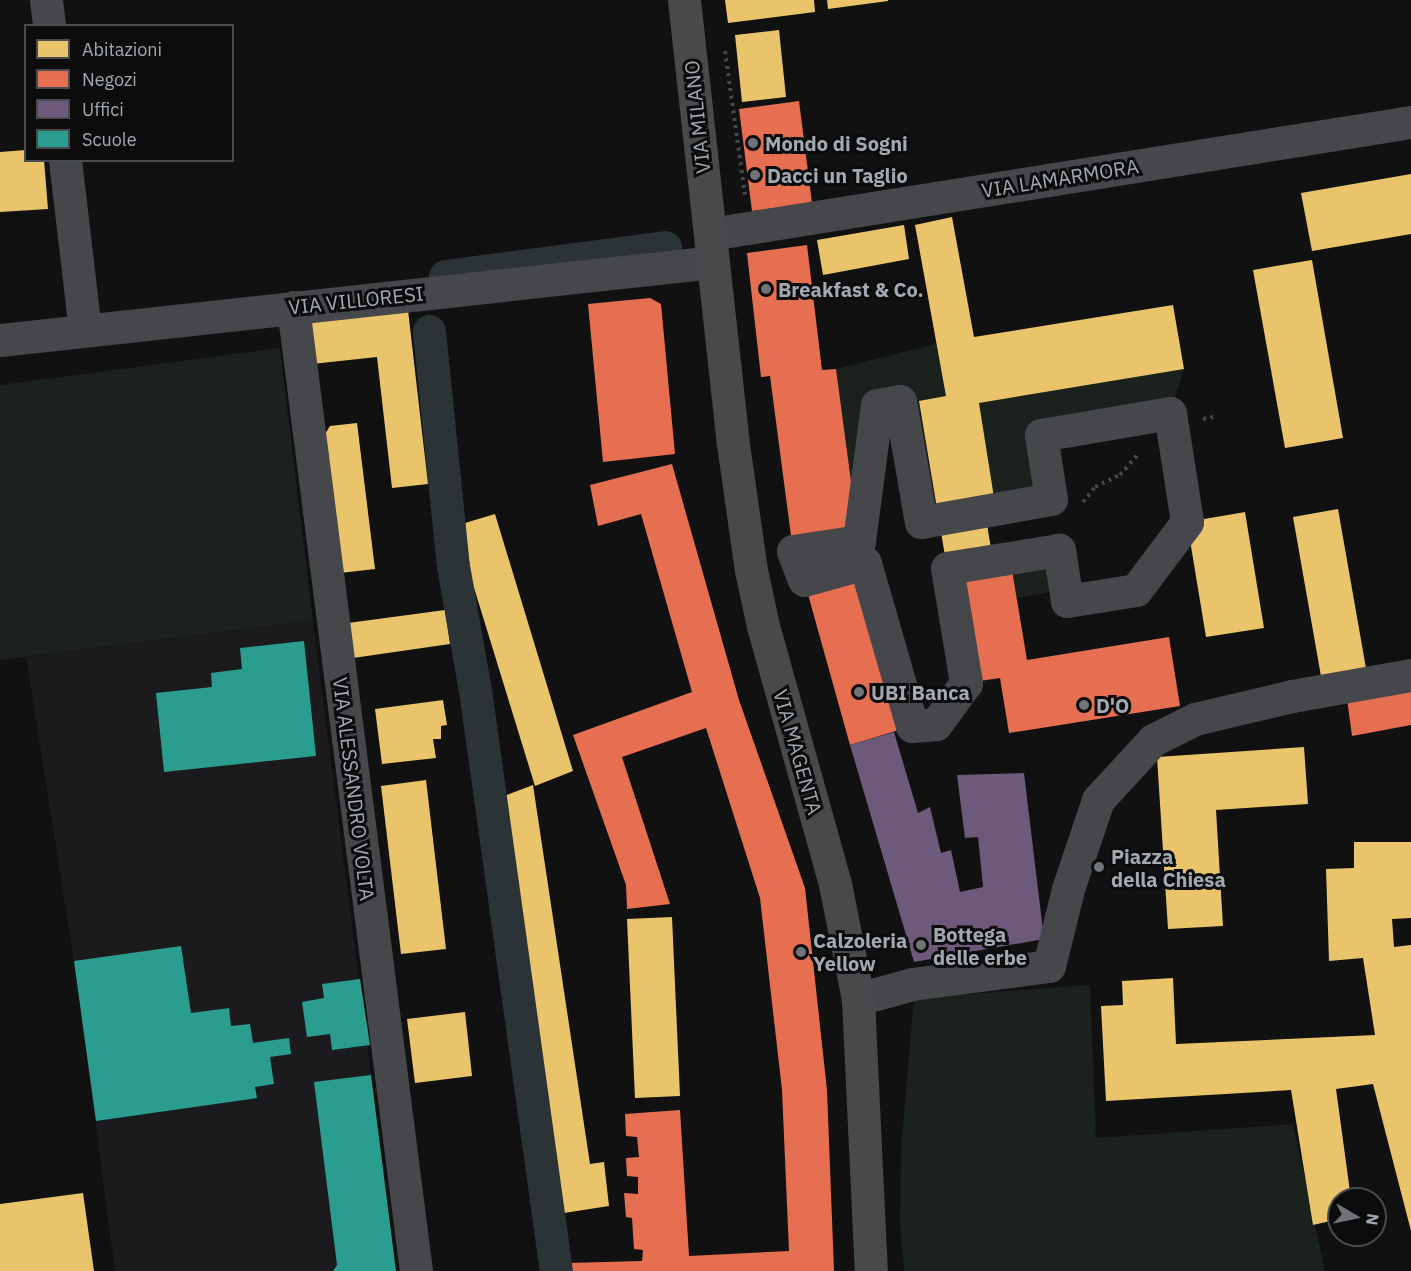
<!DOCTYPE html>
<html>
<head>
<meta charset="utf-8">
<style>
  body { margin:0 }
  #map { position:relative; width:1411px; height:1271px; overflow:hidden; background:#111; font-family:"IBM Plex Sans",sans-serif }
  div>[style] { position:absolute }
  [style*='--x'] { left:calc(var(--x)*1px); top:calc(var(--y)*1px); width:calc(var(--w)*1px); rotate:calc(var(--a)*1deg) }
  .built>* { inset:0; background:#1b1b1d }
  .green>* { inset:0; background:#1b211c }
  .homes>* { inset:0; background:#e9c46a }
  .shops>* { inset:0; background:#e76f51 }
  .offices>* { inset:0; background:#6d597a }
  .schools>* { inset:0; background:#2a9d8f }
  .canal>* { height:33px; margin:-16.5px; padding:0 16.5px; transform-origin:16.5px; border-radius:16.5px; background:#2b3337 }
  .path>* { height:4px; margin-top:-2px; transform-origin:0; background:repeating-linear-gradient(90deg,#47484b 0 3px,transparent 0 7.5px) }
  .minor>* { height:33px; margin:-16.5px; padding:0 16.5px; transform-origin:16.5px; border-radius:16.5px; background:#45474a }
  .major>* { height:33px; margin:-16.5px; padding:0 16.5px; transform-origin:16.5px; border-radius:16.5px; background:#48494b }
  .dots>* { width:16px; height:16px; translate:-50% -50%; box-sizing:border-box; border:3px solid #0c0c0d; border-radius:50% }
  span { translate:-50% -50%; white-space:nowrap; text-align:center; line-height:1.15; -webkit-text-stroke:6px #0c0c0d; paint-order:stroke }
  .street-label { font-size:20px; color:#a3a9b1 }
  .poi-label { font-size:20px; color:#a3a9b1; font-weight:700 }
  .left { translate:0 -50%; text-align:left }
  .legend { position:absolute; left:24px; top:24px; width:210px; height:138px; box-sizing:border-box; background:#0c0c0d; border:2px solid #484b4f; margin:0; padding:8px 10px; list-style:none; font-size:18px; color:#a3a9b1 }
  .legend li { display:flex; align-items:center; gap:12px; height:30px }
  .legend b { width:30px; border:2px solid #484b4f }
  .north { position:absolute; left:1327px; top:1187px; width:60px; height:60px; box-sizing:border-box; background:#0c0c0d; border:2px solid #484b4f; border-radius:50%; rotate:99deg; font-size:16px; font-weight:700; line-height:24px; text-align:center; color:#a3a9b1 }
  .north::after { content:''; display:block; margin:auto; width:21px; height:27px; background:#707479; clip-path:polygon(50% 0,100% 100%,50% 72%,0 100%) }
</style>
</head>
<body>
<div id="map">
  <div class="built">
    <i style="clip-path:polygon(313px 621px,396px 1271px,115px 1271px,74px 961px,26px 657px)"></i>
  </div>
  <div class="green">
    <i style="clip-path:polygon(936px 344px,946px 396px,919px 402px,939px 521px,900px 401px,859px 541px,836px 369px)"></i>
    <i style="clip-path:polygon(280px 348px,313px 621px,0 660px,0 385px)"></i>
    <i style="clip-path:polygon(1184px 369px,1170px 413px,1041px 435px,1051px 499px,996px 510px,979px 403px)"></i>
    <i style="clip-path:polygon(1059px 550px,1065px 589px,1017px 598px,1010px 558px)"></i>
    <i style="clip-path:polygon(1090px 985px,1096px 1138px,1293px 1124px,1325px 1271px,904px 1271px,900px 1225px,901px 1149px,914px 998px)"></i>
  </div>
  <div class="homes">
    <i style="clip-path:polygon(725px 0,814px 0,815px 12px,728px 23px)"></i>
    <i style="clip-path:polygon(827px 0,888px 0,888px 1px,828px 9px)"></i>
    <i style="clip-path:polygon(779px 30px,786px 97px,742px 102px,735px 35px)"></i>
    <i style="clip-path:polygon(26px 150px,26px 160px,44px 160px,48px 209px,0 212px,0 152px)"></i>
    <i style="clip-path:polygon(1411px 174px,1411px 234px,1312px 251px,1301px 193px)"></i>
    <i style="clip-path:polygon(952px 217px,974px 337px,1173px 305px,1184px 369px,979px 403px,996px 510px,985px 512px,993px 561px,947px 568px,919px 401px,946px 396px,915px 225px)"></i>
    <i style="clip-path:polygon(904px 225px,909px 259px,823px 275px,817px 240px)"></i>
    <i style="clip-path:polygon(1312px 260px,1343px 438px,1285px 448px,1253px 270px)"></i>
    <i style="clip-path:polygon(408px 310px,428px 484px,392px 488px,377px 357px,312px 364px,307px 321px)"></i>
    <i style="clip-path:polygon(357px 423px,375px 569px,340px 573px,322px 439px,330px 426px)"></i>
    <i style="clip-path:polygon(1338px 509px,1367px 674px,1322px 682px,1293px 517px)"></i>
    <i style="clip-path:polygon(1245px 512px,1264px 628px,1206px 637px,1187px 522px)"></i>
    <i style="clip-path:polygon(495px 514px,573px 771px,535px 786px,455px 526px)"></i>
    <i style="clip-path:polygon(445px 610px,450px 644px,353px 658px,348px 623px)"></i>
    <i style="clip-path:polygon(443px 700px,447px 725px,441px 726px,441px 739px,433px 739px,436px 758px,382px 764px,375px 709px)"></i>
    <i style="clip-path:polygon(1304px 747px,1308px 804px,1216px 810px,1223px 926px,1168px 929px,1157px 757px)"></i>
    <i style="clip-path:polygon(426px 780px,446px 949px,401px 954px,381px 786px)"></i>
    <i style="clip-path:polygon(533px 785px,590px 1164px,604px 1162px,609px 1206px,551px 1215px,494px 800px)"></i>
    <i style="clip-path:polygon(1354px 842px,1411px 842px,1411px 918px,1392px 919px,1394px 947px,1411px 945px,1411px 1231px,1373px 1084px,1336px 1089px,1351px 1199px,1339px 1199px,1339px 1219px,1313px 1225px,1291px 1090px,1106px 1101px,1101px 1006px,1123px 1005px,1122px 981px,1173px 978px,1176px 1044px,1375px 1035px,1363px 958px,1329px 961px,1326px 869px,1354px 868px)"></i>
    <i style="clip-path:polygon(672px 917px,680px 1096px,635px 1098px,627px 919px)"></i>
    <i style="clip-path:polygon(465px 1012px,472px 1076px,415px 1083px,407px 1019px)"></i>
    <i style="clip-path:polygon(83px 1193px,94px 1271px,0 1271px,0 1204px)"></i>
  </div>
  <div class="shops">
    <i style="clip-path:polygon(799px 101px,812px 203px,752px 211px,739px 109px)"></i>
    <i style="clip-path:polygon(807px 245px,822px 370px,836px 369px,859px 541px,793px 551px,770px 376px,761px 377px,747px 253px)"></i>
    <i style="clip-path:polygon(650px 298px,661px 304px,675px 454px,603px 462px,588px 304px)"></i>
    <i style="clip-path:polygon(672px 464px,739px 700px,805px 888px,827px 1090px,834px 1271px,568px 1271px,568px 1263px,642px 1261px,643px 1250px,634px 1249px,632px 1218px,626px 1217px,624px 1193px,638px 1194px,638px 1177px,627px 1176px,626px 1158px,639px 1157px,637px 1137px,626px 1136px,625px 1114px,680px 1110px,689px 1256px,789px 1251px,782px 1090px,760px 898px,706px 728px,622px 757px,670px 904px,627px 909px,626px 885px,573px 735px,692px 692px,641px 514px,598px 526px,590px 485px)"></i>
    <i style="clip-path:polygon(1010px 558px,1027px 660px,1169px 637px,1180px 706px,1009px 733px,1000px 678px,966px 683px,947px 568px)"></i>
    <i style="clip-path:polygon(865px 563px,912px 726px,850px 745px,804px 580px)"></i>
    <i style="clip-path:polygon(1411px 686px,1411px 725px,1352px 736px,1347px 699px)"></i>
  </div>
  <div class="offices">
    <i style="clip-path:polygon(894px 732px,918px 813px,930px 807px,941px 853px,951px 850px,960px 892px,983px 887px,978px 837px,965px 838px,957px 775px,1024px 773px,1044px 939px,914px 962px,850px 745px)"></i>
  </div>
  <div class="schools">
    <i style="clip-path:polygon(304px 641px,316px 756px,164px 772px,156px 693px,212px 687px,211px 673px,242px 669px,240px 648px)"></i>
    <i style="clip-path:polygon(181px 946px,191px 1013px,229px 1008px,231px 1026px,250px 1024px,253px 1043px,289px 1038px,291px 1054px,270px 1057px,274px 1084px,255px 1087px,257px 1098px,96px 1121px,74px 961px)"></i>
    <i style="clip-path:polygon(360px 979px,370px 1045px,332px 1050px,330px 1034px,307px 1037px,302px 1002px,324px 998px,322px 984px)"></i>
    <i style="clip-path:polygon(371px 1075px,396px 1271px,333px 1271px,337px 1265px,314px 1082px)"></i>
  </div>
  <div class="canal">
    <i style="--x:445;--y:276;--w:222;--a:-7.5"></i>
    <i style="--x:429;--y:331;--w:236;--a:84.2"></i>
    <i style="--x:453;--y:566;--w:133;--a:80"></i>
    <i style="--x:476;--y:697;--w:580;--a:82.07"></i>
  </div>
  <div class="path">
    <i style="--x:725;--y:51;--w:145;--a:82.1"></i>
    <i style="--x:1203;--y:419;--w:14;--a:-12"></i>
    <i style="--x:1083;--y:502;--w:19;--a:-51"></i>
    <i style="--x:1095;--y:487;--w:28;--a:-26"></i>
    <i style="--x:1120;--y:475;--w:29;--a:-49"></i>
  </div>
  <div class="minor">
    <i style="--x:46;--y:0;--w:26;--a:83"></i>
    <i style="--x:65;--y:160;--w:171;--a:83.3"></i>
    <i style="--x:710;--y:234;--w:710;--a:-9.08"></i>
    <i style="--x:293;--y:307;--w:972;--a:82.73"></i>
    <i style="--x:0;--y:340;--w:717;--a:-6.24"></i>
    <i style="--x:900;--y:401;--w:123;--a:80.2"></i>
    <i style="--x:921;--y:522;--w:132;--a:-10"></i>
    <i style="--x:1051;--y:499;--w:65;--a:-98.9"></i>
    <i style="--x:1041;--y:435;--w:131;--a:-9.7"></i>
    <i style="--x:1170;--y:413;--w:110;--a:81.1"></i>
    <i style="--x:1187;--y:522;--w:85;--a:126.9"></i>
    <i style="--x:1136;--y:590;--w:70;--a:170.9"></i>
    <i style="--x:1067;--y:601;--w:52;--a:-98.9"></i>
    <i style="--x:1059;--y:550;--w:113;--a:170.9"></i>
    <i style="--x:947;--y:568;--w:117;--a:80.6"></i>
    <i style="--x:966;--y:683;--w:51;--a:126.2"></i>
    <i style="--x:936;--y:724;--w:24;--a:175"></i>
    <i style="--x:912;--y:726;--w:170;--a:-106.1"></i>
    <i style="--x:865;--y:563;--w:63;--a:164.4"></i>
    <i style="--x:804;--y:580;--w:31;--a:-111"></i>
    <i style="--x:793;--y:551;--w:67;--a:-8.6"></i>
    <i style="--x:859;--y:541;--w:137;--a:-82.5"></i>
    <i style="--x:877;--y:405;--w:23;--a:-10"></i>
    <i style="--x:858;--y:999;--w:56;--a:-15.5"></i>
    <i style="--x:912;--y:984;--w:138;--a:-7.5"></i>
    <i style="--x:1049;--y:966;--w:79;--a:-76.1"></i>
    <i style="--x:1068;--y:889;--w:94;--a:-71.4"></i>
    <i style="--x:1098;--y:800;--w:81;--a:-47.5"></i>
    <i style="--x:1153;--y:740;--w:47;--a:-26.6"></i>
    <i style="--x:1195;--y:719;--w:100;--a:-13.3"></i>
    <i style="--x:1292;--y:696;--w:121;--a:-10"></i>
  </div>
  <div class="major">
    <i style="--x:684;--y:0;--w:440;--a:83.7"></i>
    <i style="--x:732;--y:437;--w:134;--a:81.9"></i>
    <i style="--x:751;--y:570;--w:57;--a:77.9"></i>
    <i style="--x:763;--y:626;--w:268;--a:74.4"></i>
    <i style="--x:835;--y:884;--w:117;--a:78.7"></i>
    <i style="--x:858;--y:999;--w:272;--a:87.3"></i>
  </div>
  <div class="dots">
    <i style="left:753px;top:143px;background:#707479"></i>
    <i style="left:755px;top:175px;background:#707479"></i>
    <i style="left:766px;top:289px;background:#707479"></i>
    <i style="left:859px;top:692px;background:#707479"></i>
    <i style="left:1084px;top:705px;background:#707479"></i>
    <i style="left:1099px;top:867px;background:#707479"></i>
    <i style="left:921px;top:945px;background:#707479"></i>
    <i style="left:801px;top:952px;background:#707479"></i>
  </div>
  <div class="street-label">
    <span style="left:697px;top:117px;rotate:-96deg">VIA MILANO</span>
    <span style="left:1060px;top:178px;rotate:-9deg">VIA LAMARMORA</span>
    <span style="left:356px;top:300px;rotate:-6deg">VIA VILLORESI</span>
    <span style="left:798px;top:752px;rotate:74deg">VIA MAGENTA</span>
    <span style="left:354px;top:789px;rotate:83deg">VIA ALESSANDRO VOLTA</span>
  </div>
  <div class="poi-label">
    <span class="left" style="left:765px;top:143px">Mondo di Sogni</span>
    <span class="left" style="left:767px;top:175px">Dacci un Taglio</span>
    <span class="left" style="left:778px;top:289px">Breakfast &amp; Co.</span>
    <span class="left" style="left:871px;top:692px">UBI Banca</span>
    <span class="left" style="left:1096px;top:705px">D'O</span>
    <span class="left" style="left:1111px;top:868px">Piazza<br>della Chiesa</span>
    <span class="left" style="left:933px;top:946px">Bottega<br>delle erbe</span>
    <span class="left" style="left:813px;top:952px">Calzoleria<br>Yellow</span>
  </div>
  <ul class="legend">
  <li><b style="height:16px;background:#e9c46a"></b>Abitazioni</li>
  <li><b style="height:16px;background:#e76f51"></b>Negozi</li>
  <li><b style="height:16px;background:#6d597a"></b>Uffici</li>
  <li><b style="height:16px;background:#2a9d8f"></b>Scuole</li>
  </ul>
  <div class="north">N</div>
</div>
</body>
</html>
